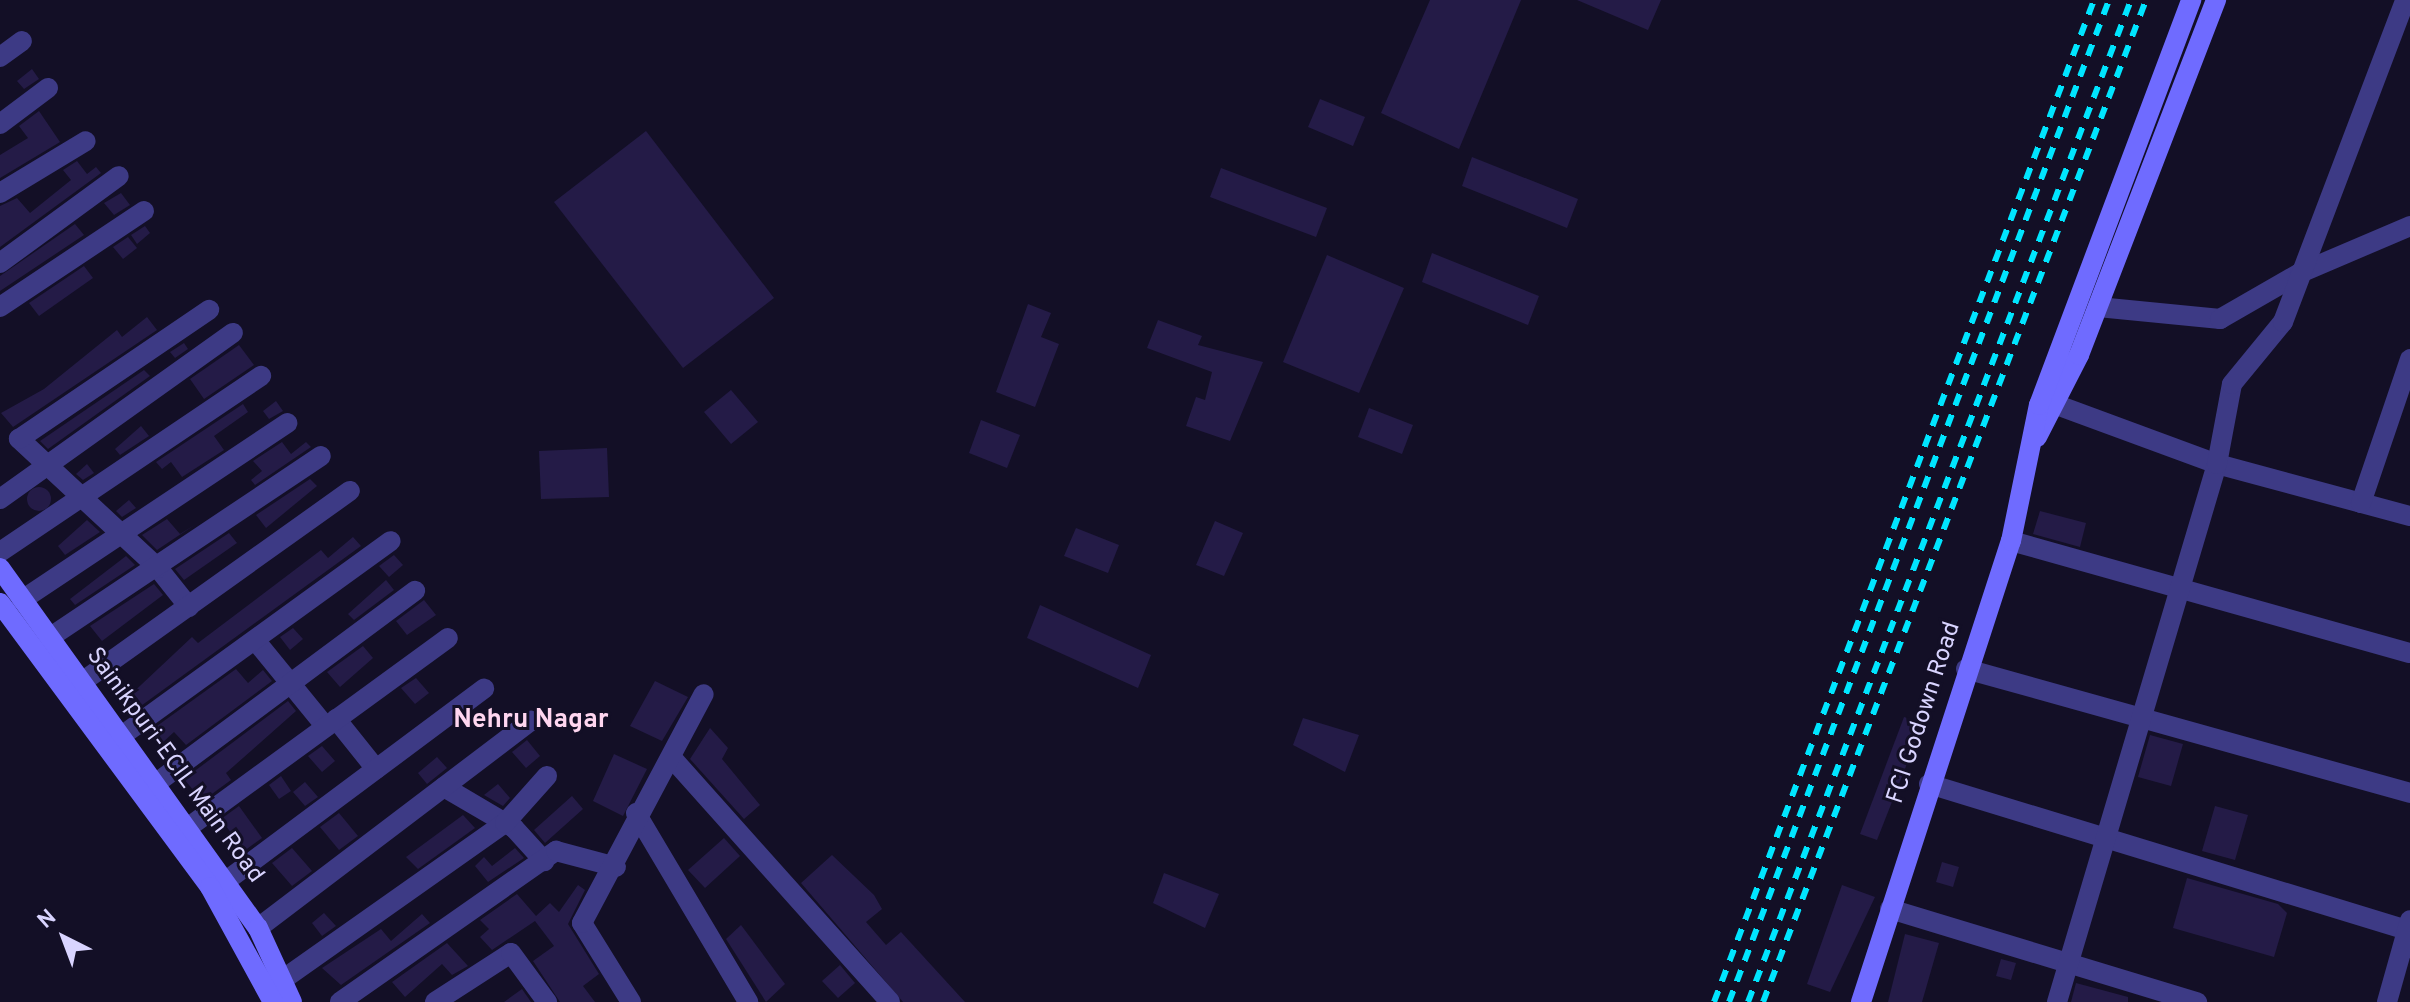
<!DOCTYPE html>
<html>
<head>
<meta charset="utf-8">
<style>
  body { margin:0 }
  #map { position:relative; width:2410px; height:1002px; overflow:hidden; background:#130f26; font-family:Overpass,sans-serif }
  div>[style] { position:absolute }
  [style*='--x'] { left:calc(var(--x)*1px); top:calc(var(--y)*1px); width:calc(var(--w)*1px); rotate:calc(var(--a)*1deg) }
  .building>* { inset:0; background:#241b47 }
  .round { border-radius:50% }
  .street>* { height:20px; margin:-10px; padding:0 10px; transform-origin:10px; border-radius:10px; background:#3d3a85 }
  .secondary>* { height:20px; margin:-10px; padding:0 10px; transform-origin:10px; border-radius:10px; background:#6f6bff }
  .rail>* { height:6px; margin-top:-3px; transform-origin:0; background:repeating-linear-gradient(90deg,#00e5ff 0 12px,transparent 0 22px) }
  span { translate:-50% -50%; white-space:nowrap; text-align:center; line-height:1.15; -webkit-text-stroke:6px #130f26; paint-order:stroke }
  .street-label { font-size:24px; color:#d9d4ff }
  .neighbourhood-label { font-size:26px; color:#ffd6f0; font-weight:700 }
  .north { position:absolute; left:24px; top:898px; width:80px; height:80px; -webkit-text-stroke:6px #130f26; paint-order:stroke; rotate:318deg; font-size:22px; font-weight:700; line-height:32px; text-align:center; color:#d9d4ff }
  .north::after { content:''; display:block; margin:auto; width:28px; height:36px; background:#d9d4ff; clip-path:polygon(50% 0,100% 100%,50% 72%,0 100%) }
</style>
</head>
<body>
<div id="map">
  <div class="building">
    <i style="clip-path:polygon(1430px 0,1521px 0,1459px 149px,1381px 113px)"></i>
    <i style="clip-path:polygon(1577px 0,1661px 0,1648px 30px)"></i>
    <i style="clip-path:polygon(32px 69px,39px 79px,24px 89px,17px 81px)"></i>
    <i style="clip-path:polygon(1320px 99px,1365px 117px,1353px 146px,1308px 127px)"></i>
    <i style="clip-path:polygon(39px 111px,60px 142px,0 178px,0 155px,28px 138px,19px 126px)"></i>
    <i style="clip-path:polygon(646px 131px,774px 298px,683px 368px,554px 202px)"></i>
    <i style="clip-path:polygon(1472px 157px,1578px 199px,1567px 228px,1462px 186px)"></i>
    <i style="clip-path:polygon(77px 161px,87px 174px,96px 167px,101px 173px,0 247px,0 206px,17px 198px,30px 213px,71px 180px,63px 170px)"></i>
    <i style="clip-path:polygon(1221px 168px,1327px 208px,1316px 237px,1210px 197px)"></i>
    <i style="clip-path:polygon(121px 193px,130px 205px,114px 215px,104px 203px)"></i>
    <i style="clip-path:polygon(75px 224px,84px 235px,0 291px,0 276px)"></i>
    <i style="clip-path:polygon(145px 226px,150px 233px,137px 244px,131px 235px)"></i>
    <i style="clip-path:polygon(128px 237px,137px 248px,123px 259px,113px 247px)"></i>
    <i style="clip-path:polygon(1432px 253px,1539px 296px,1528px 325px,1422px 282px)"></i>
    <i style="clip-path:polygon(1327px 255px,1404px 288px,1359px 393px,1283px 362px)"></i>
    <i style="clip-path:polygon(84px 266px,93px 278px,39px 316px,29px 303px)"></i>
    <i style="clip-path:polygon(1028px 304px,1051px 313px,1041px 337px,1059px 344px,1035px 407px,996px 392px)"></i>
    <i style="clip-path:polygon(147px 317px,157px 330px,13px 427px,1px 413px,44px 389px,117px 330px,122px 337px)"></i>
    <i style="clip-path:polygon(1158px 320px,1202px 336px,1198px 345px,1263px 362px,1230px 441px,1186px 426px,1196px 397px,1205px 400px,1212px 372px,1147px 348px)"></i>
    <i style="clip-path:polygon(184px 343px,188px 349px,175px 358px,170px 352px)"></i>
    <i style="clip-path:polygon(239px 345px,254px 365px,204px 399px,190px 379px)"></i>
    <i style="clip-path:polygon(144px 370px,150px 376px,48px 449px,40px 441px)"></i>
    <i style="clip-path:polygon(731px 390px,758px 422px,731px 444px,704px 412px)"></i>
    <i style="clip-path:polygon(276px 401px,283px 411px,269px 419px,263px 411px)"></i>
    <i style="clip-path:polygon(243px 404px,248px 412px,214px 436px,224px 450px,182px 477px,171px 462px,162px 469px,156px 462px)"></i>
    <i style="clip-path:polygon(1369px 408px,1413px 425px,1402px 454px,1358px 437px)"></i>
    <i style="clip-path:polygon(981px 420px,1020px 435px,1007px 468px,969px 453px)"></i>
    <i style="clip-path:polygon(141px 426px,149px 436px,120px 455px,115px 449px)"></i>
    <i style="clip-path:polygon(282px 442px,291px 454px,306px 442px,311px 447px,255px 485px,251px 480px,262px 471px,253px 461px)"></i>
    <i style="clip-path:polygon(607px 448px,609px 497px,541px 499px,539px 451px)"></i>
    <i style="clip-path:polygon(87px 464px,94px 473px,83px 480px,76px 474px)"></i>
    <i style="clip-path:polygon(310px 479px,317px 486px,266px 528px,256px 515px)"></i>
    <i class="round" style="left:27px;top:487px;width:24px;height:24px"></i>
    <i style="clip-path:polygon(129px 500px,136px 508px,122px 517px,116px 511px)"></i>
    <i style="clip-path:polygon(2040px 511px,2086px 523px,2080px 547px,2033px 534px)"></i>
    <i style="clip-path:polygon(167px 519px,180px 534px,196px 524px,157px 550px,142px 535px)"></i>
    <i style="clip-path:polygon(87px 520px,100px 532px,65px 555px,58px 546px)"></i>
    <i style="clip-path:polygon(1215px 521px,1243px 533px,1224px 576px,1196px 565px)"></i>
    <i style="clip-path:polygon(1076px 528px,1119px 545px,1108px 573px,1064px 556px)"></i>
    <i style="clip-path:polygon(229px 533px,237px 543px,184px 580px,175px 569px)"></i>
    <i style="clip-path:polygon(353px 537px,361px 546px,134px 711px,125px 700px,192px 637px,198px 643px,321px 550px,328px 558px)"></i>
    <i style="clip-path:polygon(394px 555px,403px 565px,389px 577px,379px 566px)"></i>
    <i style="clip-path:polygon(126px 556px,135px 565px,75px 605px,70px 599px)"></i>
    <i style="clip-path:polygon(386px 580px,394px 590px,354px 620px,348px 614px)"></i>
    <i style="clip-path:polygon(154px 584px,163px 595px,102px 641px,90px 626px)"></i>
    <i style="clip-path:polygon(424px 600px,436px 615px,407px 635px,396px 621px)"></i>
    <i style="clip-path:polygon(1040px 605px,1151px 655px,1138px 688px,1027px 638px)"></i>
    <i style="clip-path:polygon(293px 628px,303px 639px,290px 650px,280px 637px)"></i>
    <i style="clip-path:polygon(363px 646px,373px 658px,340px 687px,327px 672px)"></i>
    <i style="clip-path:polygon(236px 669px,248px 683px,263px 670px,272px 681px,186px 745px,174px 732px,161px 744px,150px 731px)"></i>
    <i style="clip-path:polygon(416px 678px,429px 693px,415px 704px,401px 688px)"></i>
    <i style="clip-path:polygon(655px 681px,688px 697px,662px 741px,630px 726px)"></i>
    <i style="clip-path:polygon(288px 701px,296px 711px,226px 773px,231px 780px,205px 799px,194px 791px,184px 779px)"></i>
    <i style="clip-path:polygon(1904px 717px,1923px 723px,1877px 840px,1860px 834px)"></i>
    <i style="clip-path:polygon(1303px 718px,1359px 735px,1345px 772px,1293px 745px)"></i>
    <i style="clip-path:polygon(710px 728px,728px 748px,722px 759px,760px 805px,744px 819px,690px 759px)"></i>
    <i style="clip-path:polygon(2150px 735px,2183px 744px,2171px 786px,2138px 777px)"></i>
    <i style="clip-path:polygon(527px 740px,540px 756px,526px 768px,512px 752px)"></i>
    <i style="clip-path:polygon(322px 746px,335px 761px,322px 772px,308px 756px)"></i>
    <i style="clip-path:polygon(614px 754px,647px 769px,623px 816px,593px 801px)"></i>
    <i style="clip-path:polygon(437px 757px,447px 768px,427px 784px,418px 773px)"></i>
    <i style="clip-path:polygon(281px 776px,291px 791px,279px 799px,269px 785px)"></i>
    <i style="clip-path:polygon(305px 782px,318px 797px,305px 806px,293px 792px)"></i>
    <i style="clip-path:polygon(498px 784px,510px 798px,503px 806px,484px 795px)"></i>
    <i style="clip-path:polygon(572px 796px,583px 809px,545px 843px,534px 830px)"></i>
    <i style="clip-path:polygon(239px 806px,262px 838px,244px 851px,221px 819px)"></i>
    <i style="clip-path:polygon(2215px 806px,2248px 815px,2235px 860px,2202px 851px)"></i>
    <i style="clip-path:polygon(339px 813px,358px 836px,339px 850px,320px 827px)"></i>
    <i style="clip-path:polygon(463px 815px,475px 828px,418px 869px,406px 857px)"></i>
    <i style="clip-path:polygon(724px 838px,740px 856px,705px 888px,688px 870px)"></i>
    <i style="clip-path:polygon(292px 848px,312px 871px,292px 886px,272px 863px)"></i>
    <i style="clip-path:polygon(515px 848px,524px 858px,488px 882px,475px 866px,484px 857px,492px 866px)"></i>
    <i style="clip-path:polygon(832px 855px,874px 895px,882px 909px,866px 922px,886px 945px,901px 932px,965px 1002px,903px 1002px,801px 883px)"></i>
    <i style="clip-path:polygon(1942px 862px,1959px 867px,1953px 887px,1936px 882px)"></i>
    <i style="clip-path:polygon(1164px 873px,1219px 894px,1205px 928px,1153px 903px)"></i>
    <i style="clip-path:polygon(2187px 878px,2278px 904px,2287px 913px,2274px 957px,2173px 928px)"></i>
    <i style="clip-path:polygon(578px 885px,585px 890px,568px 924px,599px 974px,583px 986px,595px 1002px,560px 1002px,533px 961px,554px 946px,535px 921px,492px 950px,480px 937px,489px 929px,480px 920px,517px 894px,536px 916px,550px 903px,559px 912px)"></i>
    <i style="clip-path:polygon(1842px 885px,1875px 897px,1830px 992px,1807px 984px)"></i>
    <i style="clip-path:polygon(324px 913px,336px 926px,322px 936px,312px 923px)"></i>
    <i style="clip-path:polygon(422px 914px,430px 923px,341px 985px,322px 968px,381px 929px,391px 941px)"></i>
    <i style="clip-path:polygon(741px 925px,785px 984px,766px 1002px,726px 939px)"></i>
    <i style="clip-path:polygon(1905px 934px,1939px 943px,1922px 1002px,1888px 1002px)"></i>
    <i style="clip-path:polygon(447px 943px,468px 966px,452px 975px,442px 964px,405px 997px,392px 982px)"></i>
    <i style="clip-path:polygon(2001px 959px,2016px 963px,2011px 980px,1996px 976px)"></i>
    <i style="clip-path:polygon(840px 965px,855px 983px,838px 998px,822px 981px)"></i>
    <i style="clip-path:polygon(2076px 983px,2128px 997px,2128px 1002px,2071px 1002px)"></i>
    <i style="clip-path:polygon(522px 989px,531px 1002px,504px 1002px)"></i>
  </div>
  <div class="street">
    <i style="--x:0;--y:57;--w:27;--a:-36"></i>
    <i style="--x:0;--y:124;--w:60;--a:-36.9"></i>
    <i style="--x:0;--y:193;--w:100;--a:-31.2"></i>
    <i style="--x:0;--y:263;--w:147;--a:-36.2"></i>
    <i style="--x:0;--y:307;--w:173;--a:-33.7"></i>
    <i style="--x:2098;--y:307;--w:123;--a:5.6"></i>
    <i style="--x:2220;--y:319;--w:92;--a:-29.9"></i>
    <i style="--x:2300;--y:273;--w:120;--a:-23.1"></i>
    <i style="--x:2057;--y:405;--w:171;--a:20.2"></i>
    <i style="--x:2217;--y:464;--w:200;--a:15.1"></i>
    <i style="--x:0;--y:499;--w:286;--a:-35.5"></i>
    <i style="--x:2361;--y:503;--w:152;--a:-71.2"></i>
    <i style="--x:2011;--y:541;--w:414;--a:15.7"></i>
    <i style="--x:0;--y:552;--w:315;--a:-34"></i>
    <i style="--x:22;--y:600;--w:319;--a:-33.7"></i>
    <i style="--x:189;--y:607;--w:50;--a:-128.5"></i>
    <i style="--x:158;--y:568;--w:190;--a:-137.1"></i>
    <i style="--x:19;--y:439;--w:230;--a:-34.2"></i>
    <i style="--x:49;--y:638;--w:327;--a:-33.8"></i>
    <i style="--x:255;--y:640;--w:112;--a:50.8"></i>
    <i style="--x:1966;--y:669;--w:461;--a:15.6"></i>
    <i style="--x:82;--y:682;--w:329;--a:-35.5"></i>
    <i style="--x:336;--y:719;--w:64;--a:51.3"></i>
    <i style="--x:120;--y:737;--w:334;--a:-35.9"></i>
    <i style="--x:672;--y:758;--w:327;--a:48.2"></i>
    <i style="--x:155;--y:784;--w:324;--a:-36.6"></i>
    <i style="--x:1929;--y:784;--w:503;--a:16.99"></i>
    <i style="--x:444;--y:787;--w:81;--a:30.4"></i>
    <i style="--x:514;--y:828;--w:45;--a:47.7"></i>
    <i style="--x:636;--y:813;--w:220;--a:59.3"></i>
    <i style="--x:186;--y:829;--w:324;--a:-36.1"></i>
    <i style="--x:226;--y:881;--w:322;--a:-36.7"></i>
    <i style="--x:1890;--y:909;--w:321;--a:16.9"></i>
    <i style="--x:258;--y:928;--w:343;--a:-37.2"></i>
    <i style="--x:285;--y:978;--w:269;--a:-35.2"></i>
    <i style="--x:505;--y:823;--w:63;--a:-48.2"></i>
    <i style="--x:340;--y:1002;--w:264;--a:-35"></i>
    <i style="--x:556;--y:851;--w:62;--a:14.9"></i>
    <i style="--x:435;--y:1002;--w:90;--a:-32.8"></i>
    <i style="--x:511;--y:953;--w:61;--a:53.7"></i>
    <i style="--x:631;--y:1002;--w:93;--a:-121.8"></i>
    <i style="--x:582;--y:923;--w:259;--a:-62"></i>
    <i style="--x:2057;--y:1002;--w:561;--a:-73.44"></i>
    <i style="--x:2217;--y:464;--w:81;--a:-79.4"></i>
    <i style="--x:2232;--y:384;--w:80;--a:-50.6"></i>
    <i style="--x:2283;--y:322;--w:344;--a:-69.2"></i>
    <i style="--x:2387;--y:1002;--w:85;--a:-74.3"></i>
  </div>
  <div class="secondary">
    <i style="--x:2037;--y:437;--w:92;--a:-62.9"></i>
    <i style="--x:2079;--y:355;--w:381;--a:-68.9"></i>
    <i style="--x:0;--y:568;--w:443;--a:54.4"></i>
    <i style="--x:258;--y:928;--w:81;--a:65.3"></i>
    <i style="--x:0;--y:603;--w:353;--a:53.5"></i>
    <i style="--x:210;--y:887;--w:131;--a:61.3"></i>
    <i style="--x:1861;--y:1002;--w:485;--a:-72"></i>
    <i style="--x:2011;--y:541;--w:139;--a:-78.4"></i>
    <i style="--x:2039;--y:405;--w:433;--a:-69.4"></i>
  </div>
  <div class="rail">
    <i style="--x:1714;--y:1002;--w:1072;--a:-69.23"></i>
    <i style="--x:1729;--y:1002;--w:1072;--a:-69.23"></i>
    <i style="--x:1748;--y:1002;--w:1073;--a:-69.08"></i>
    <i style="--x:1763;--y:1002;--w:1073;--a:-69.08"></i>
  </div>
  <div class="street-label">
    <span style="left:1925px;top:713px;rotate:-72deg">FCI Godown Road</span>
    <span style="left:174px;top:766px;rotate:54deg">Sainikpuri-ECIL Main Road</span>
  </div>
  <div class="neighbourhood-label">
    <span style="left:531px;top:721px">Nehru Nagar</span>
  </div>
  <div class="north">N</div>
</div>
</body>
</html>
